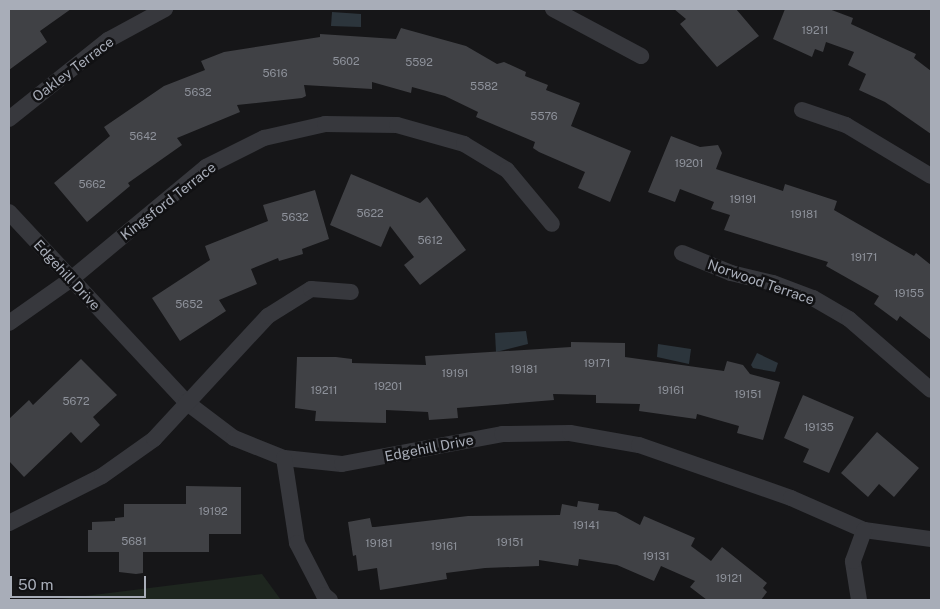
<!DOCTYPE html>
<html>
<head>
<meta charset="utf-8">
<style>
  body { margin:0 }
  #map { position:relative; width:940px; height:609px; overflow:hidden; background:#161618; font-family:"Public Sans",sans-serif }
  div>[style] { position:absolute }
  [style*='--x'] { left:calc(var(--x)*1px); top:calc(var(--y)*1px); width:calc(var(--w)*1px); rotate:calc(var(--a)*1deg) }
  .green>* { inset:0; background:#1e261f }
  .water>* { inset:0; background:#2c353c }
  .building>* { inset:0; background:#404145 }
  .minor>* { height:16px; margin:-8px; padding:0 8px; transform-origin:8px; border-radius:8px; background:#37383d }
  span { translate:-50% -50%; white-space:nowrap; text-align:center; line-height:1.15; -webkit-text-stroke:5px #111113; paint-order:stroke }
  .number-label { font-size:11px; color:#8e929b }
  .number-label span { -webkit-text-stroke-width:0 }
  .street-label { font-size:14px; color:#a8adb8 }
  .frame { position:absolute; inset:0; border:10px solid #a8adb8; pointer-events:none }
  .scale { position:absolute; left:10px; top:576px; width:136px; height:22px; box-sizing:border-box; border:2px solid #a8adb8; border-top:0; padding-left:6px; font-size:15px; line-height:18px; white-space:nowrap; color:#a8adb8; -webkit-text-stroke:4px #111113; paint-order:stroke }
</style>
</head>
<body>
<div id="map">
  <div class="green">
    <i style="clip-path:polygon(262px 574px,281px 600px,53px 600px)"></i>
  </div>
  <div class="water">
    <i style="clip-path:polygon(332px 12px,361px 14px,361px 27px,331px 26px)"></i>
    <i style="clip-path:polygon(526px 331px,528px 344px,496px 352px,495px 333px)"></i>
    <i style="clip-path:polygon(658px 344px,691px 349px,689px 364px,657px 357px)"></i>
    <i style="clip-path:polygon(757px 353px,778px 363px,775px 372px,753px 368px,751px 365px)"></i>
  </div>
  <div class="building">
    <i style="clip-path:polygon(9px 9px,71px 9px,40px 31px,47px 42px,9px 70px)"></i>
    <i style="clip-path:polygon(674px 9px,736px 9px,759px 36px,717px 67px,680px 24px,686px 19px)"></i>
    <i style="clip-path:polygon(785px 9px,829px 9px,853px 18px,851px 24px,916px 54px,914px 58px,931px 71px,931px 134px,885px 102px,859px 90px,866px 74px,848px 65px,854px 52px,826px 42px,823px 52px,815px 49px,812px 57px,773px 39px)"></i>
    <i style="clip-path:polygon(401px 28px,466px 46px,497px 64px,504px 62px,526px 72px,525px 76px,548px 85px,546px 90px,580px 103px,571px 126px,631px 151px,610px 202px,578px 188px,585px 172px,539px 152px,533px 148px,535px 142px,476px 117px,478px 112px,445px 96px,412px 87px,411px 93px,372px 82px,372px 89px,304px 85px,306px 96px,302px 98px,237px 105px,240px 112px,177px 138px,182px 145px,128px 183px,130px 186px,87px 222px,54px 183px,110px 136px,104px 127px,164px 86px,205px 70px,201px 61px,224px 52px,320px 37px,320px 34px,396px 39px)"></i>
    <i style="clip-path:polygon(671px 136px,700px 147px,718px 145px,722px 153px,716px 169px,783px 191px,785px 184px,837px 201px,834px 210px,914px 256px,916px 253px,931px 265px,931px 340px,900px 316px,897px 321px,874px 304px,879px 296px,826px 266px,828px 262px,724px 230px,730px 215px,711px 209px,714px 202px,680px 189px,675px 202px,648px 192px)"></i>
    <i style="clip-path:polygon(351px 174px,420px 203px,427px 197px,466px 250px,420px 285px,404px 265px,414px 257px,390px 226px,381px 247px,330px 225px)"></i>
    <i style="clip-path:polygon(315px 190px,329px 239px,302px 249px,303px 254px,279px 261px,278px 258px,251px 269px,257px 284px,219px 300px,226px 311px,180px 341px,152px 298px,210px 260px,205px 246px,268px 221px,263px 205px)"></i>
    <i style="clip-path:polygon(571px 342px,625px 343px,625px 357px,724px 371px,727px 361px,743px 365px,750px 374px,780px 382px,763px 440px,737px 433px,739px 426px,697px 414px,696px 419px,639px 411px,640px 404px,596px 403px,596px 395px,553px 394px,554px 400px,457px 408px,458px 418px,429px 420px,428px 412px,386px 410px,386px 423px,315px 421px,316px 411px,295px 408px,297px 357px,336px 357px,352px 359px,352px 363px,426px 365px,425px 356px,571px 347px)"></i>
    <i style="clip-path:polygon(81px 359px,117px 395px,93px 417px,100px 425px,81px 443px,71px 432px,24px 477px,9px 461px,9px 419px,29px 400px,33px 405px)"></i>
    <i style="clip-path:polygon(803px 395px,854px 417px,829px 473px,803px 462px,809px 449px,784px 438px)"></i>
    <i style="clip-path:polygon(877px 432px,919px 468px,894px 497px,879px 484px,868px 497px,841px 473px)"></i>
    <i style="clip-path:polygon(186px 486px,241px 487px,241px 534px,209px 534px,209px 552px,143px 552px,143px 573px,136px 574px,119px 572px,119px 552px,88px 552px,88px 530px,92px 530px,92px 522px,115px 521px,115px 518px,124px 517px,124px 504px,186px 504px)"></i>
    <i style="clip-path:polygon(578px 501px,599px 504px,598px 510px,616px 512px,640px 525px,644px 516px,695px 538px,691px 546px,711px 561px,722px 547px,767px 583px,763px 588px,767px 592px,761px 600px,707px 600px,690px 587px,695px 581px,661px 566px,654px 581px,617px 565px,579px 559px,578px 566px,539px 560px,539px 566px,485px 568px,446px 573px,447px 579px,380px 590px,377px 568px,358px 571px,356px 555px,353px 556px,348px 522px,370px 518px,372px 527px,375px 527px,468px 516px,560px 515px,562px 504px,577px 507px)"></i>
  </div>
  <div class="minor">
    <i style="--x:553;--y:9;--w:100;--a:28.1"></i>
    <i style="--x:802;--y:110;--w:46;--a:18.8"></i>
    <i style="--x:846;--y:125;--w:99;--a:31"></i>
    <i style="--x:9;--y:119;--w:127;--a:-38.6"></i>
    <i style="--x:108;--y:40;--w:65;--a:-28.5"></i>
    <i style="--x:9;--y:212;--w:260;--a:47"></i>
    <i style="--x:186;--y:402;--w:60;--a:36.9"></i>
    <i style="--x:234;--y:438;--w:54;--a:21.8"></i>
    <i style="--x:284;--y:458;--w:58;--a:5.9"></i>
    <i style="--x:342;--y:464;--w:163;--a:-10.6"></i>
    <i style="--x:502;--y:434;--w:68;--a:-0.8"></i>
    <i style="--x:570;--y:433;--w:70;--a:9.9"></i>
    <i style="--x:639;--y:445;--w:161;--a:19.2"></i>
    <i style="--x:791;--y:498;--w:80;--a:23.7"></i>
    <i style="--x:864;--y:530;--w:68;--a:7.7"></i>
    <i style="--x:682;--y:253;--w:53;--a:22.2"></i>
    <i style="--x:731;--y:273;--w:43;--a:13.4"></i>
    <i style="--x:773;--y:283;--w:43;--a:20.6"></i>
    <i style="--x:813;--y:298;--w:42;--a:30.3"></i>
    <i style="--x:849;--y:319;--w:108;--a:40.9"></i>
    <i style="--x:9;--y:323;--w:75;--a:-35.2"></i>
    <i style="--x:70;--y:280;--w:177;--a:-39.7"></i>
    <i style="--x:206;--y:167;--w:65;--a:-26.6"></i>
    <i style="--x:264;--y:138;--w:63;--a:-12.9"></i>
    <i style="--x:325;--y:124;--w:72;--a:0.8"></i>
    <i style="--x:397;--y:125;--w:70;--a:15.8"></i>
    <i style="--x:464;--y:144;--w:50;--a:31.2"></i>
    <i style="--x:507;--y:170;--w:70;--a:50.2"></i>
    <i style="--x:284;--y:458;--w:86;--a:81.3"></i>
    <i style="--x:297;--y:543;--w:59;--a:62.6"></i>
    <i style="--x:324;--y:595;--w:8;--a:40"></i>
    <i style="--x:9;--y:523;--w:104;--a:-26.8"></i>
    <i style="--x:102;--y:476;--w:64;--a:-35.4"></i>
    <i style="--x:154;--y:439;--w:168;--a:-47.2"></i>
    <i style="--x:268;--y:316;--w:51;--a:-32.1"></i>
    <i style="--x:311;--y:289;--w:40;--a:4.3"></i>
    <i style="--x:859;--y:600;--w:39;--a:-99"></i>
    <i style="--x:853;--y:561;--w:33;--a:-70"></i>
  </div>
  <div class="number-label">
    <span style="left:815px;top:30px">19211</span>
    <span style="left:346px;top:61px">5602</span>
    <span style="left:419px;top:62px">5592</span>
    <span style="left:275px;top:73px">5616</span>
    <span style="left:484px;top:86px">5582</span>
    <span style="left:198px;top:92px">5632</span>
    <span style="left:544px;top:116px">5576</span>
    <span style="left:143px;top:136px">5642</span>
    <span style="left:689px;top:163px">19201</span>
    <span style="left:92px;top:184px">5662</span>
    <span style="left:743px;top:199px">19191</span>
    <span style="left:370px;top:213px">5622</span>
    <span style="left:804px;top:214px">19181</span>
    <span style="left:295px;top:217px">5632</span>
    <span style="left:430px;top:240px">5612</span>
    <span style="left:864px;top:257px">19171</span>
    <span style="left:909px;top:293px">19155</span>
    <span style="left:189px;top:304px">5652</span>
    <span style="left:597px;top:363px">19171</span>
    <span style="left:524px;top:369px">19181</span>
    <span style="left:455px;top:373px">19191</span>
    <span style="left:388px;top:386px">19201</span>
    <span style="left:324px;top:390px">19211</span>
    <span style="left:671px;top:390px">19161</span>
    <span style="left:748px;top:394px">19151</span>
    <span style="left:76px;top:401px">5672</span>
    <span style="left:819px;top:427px">19135</span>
    <span style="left:213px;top:511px">19192</span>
    <span style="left:586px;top:525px">19141</span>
    <span style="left:134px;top:541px">5681</span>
    <span style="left:510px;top:542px">19151</span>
    <span style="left:379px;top:543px">19181</span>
    <span style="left:444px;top:546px">19161</span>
    <span style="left:656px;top:556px">19131</span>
    <span style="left:729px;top:578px">19121</span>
  </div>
  <div class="street-label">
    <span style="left:73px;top:69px;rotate:-37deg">Oakley Terrace</span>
    <span style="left:168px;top:201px;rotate:-38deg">Kingsford Terrace</span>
    <span style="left:67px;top:275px;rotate:47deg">Edgehill Drive</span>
    <span style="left:761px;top:282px;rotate:19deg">Norwood Terrace</span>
    <span style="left:429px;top:448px;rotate:-11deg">Edgehill Drive</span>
  </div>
  <div class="frame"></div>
  <div class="scale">50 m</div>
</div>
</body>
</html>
